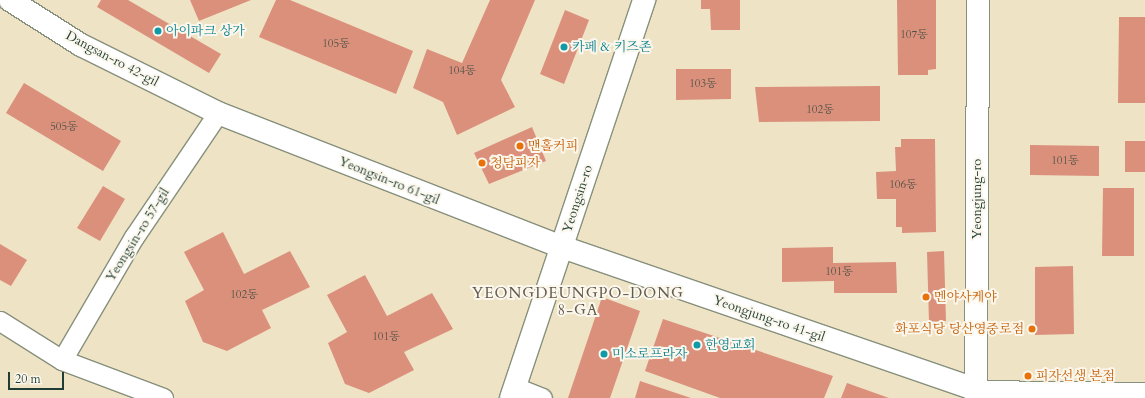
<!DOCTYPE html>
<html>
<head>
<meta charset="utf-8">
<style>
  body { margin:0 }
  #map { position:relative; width:1145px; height:398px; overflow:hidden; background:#efe3c5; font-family:Cardo,"Noto Serif KR",serif }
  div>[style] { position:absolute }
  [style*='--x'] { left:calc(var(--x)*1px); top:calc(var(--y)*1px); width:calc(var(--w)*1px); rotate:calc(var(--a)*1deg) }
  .building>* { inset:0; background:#db907c }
  .roads { filter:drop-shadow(1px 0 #87907c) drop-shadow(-1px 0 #87907c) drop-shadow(0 1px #87907c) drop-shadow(0 -1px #87907c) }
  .minor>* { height:19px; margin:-9.5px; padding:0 9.5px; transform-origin:9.5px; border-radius:9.5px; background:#fff }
  .tertiary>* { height:22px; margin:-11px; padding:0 11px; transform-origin:11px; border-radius:11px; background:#fff }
  .secondary>* { height:22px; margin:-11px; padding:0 11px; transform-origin:11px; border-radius:11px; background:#fff }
  .dots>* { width:11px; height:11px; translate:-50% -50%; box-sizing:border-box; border:2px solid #fbf7ec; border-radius:50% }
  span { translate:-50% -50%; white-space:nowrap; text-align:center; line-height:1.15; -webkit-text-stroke:4px #fbf7ec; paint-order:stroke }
  .number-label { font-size:11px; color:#4e5246 }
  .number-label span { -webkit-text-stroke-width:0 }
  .culture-label { font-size:13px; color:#0d838f }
  .left { translate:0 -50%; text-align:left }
  .street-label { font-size:13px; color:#1f3d34 }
  .food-label { font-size:13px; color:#c56008 }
  .right { translate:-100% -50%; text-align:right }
  .quarter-label { font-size:15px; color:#615a4d; letter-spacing:1px }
  .scale { position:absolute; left:8px; top:372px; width:56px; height:18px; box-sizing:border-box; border:2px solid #1f3d34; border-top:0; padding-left:5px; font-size:12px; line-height:14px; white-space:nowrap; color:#1f3d34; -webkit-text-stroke:3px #fbf7ec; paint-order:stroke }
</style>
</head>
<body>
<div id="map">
  <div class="building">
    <i style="clip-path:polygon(101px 0,128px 0,221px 54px,209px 73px,97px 7px)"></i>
    <i style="clip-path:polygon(190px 0,251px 0,199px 21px)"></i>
    <i style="clip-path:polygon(276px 0,290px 0,413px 51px,396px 94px,259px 37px)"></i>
    <i style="clip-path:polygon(490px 0,535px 0,501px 80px,515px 107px,457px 135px,443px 102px,413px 88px,427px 49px,462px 63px)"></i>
    <i style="clip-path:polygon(701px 0,740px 0,740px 30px,711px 30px,710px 9px,701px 9px)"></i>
    <i style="clip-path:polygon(897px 0,936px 0,936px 69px,928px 70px,928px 75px,898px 75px)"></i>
    <i style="clip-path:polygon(565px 10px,589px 20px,564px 84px,540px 74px)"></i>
    <i style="clip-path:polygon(1119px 17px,1145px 17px,1145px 103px,1118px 103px)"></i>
    <i style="clip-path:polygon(676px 69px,731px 69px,731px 99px,676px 100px)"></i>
    <i style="clip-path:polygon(24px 83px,121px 141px,103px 171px,6px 113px)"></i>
    <i style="clip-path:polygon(880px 86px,880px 121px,759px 122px,755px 87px)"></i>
    <i style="clip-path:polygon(532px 127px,546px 161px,489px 184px,474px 153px)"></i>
    <i style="clip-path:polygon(901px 139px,935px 139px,936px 232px,902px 233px,902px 227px,896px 227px,896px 199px,877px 199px,876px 172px,896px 171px,895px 147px,901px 147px)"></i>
    <i style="clip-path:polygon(1125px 141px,1145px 141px,1145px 172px,1125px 172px)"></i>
    <i style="clip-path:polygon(1030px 145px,1099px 146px,1099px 176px,1030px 175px)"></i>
    <i style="clip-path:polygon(103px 186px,125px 199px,100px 241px,77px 228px)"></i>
    <i style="clip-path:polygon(1103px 188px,1134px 188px,1134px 256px,1102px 256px)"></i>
    <i style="clip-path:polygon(223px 232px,244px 274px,290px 251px,310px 287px,262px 310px,271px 328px,227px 351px,203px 342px,185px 301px,204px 290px,184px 252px)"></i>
    <i style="clip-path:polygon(0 244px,27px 260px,11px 286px,0 280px)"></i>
    <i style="clip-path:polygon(833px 247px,833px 263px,896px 262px,897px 293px,834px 293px,834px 281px,782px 282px,782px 248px)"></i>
    <i style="clip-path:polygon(944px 251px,946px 321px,929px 322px,927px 252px)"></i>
    <i style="clip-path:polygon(1073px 266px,1074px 334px,1035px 335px,1035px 267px)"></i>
    <i style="clip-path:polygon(365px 275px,387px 316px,432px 293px,453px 329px,404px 352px,414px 370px,369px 393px,345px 384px,328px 343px,347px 332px,327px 295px)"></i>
    <i style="clip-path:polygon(602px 297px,640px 311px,610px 398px,568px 398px)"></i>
    <i style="clip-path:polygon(663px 319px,833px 376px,824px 398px,720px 398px,645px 371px)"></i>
    <i style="clip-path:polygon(640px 381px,691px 398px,635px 398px)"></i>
    <i style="clip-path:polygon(847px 383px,889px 398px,841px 398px)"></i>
  </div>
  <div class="roads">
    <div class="minor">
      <i style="--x:0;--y:321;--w:73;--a:32.2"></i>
      <i style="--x:62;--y:360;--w:108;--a:20.6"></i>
      <i style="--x:62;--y:360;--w:143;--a:-59.7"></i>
      <i style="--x:134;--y:237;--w:150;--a:-55.9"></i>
      <i style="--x:515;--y:387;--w:29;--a:22"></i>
      <i style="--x:977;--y:390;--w:168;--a:0.7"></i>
    </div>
    <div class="tertiary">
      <i style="--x:10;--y:0;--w:84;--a:32.4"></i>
      <i style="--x:81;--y:45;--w:153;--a:26.4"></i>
      <i style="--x:218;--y:113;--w:369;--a:21.3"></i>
      <i style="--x:562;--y:247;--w:439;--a:19"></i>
    </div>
    <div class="secondary">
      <i style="--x:511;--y:398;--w:420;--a:-71.5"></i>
      <i style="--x:976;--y:398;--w:398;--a:-89.7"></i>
    </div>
  </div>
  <div class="dots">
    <i style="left:158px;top:31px;background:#0f9aa8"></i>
    <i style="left:564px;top:47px;background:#0f9aa8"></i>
    <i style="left:520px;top:146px;background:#e8710a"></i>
    <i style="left:482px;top:163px;background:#e8710a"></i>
    <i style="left:926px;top:297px;background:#e8710a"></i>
    <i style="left:1032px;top:329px;background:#e8710a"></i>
    <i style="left:697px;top:345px;background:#0f9aa8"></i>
    <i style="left:604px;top:354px;background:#0f9aa8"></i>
    <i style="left:1028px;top:376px;background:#e8710a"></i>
  </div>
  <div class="number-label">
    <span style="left:914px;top:35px">107동</span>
    <span style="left:336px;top:44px">105동</span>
    <span style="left:462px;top:71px">104동</span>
    <span style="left:703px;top:84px">103동</span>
    <span style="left:820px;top:110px">102동</span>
    <span style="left:64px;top:127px">505동</span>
    <span style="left:1065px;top:161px">101동</span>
    <span style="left:903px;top:185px">106동</span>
    <span style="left:839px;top:272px">101동</span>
    <span style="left:244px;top:295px">102동</span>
    <span style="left:386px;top:337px">101동</span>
  </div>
  <div class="culture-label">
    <span class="left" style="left:166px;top:31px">아이파크 상가</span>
    <span class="left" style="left:572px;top:47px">카페 &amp; 키즈존</span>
    <span class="left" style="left:705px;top:345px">한영교회</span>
    <span class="left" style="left:612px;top:354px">미소로프라자</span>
  </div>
  <div class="street-label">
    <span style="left:112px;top:59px;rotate:28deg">Dangsan-ro 42-gil</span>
    <span style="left:389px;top:181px;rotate:22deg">Yeongsin-ro 61-gil</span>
    <span style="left:578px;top:199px;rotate:-72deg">Yeongsin-ro</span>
    <span style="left:977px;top:199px;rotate:-90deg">Yeongjung-ro</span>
    <span style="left:138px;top:235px;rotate:-58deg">Yeongsin-ro 57-gil</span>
    <span style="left:769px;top:319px;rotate:19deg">Yeongjung-ro 41-gil</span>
  </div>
  <div class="food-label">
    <span class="left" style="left:528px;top:146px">맨홀커피</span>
    <span class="left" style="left:490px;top:163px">청담피자</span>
    <span class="left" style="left:934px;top:297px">멘야사케야</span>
    <span class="right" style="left:1024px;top:329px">화포식당 당산영중로점</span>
    <span class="left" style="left:1036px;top:376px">피자선생 본점</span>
  </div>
  <div class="quarter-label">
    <span style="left:578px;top:302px">YEONGDEUNGPO-DONG<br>8-GA</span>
  </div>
  <div class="scale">20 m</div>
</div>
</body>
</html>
